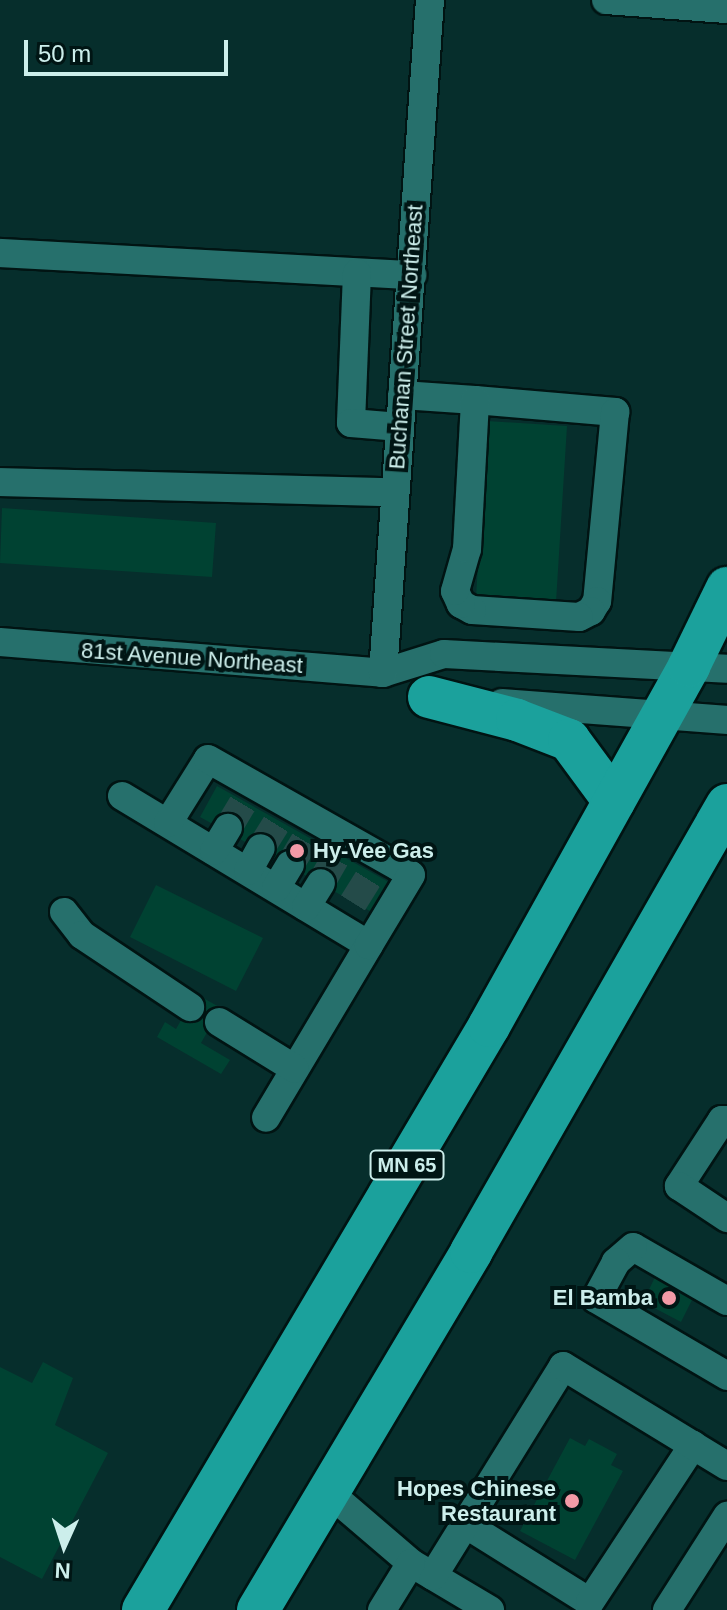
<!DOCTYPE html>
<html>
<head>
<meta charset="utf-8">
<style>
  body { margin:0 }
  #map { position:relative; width:727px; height:1610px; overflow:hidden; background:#062e2c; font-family:Helvetica,sans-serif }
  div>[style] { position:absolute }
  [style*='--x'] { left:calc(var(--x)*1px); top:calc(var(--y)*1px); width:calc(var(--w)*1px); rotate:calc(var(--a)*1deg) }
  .building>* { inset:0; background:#004232 }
  .minor-tunnel>* { height:28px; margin-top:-14px; transform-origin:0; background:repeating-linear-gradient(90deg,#244b49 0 28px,transparent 0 42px) }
  .roads { filter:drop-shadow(2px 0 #011413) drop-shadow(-2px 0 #011413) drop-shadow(0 2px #011413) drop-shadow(0 -2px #011413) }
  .minor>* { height:28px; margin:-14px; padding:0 14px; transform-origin:14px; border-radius:14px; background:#26706c }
  .highway>* { height:42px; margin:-21px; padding:0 21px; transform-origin:21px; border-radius:21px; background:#1ba19c }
  .dots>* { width:22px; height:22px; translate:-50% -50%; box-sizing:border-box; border:4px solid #001514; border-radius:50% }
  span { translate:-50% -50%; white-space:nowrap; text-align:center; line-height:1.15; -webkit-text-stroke:8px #001514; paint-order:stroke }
  .shield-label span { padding:2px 6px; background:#001514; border:2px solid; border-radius:6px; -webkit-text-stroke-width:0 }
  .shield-label { font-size:20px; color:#cceeeb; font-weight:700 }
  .street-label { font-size:22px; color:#cceeeb }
  .poi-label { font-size:22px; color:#cceeeb; font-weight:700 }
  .left { translate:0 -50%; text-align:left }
  .right { translate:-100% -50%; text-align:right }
  .north { position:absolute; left:24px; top:1506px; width:80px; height:80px; -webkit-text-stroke:6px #001514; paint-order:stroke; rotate:183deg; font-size:22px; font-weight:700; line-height:32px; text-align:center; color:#cceeeb }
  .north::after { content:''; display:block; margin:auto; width:28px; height:36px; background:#cceeeb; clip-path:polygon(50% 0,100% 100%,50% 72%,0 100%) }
  .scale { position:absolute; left:24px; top:40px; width:204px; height:36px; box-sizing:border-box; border:4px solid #cceeeb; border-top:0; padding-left:10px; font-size:24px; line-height:28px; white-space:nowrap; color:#cceeeb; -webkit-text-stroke:6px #001514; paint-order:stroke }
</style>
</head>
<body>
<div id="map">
  <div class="building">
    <i style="clip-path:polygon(487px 421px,567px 426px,556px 602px,476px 597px)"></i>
    <i style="clip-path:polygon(2px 508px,216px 523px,212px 577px,0 563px)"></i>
    <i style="clip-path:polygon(217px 786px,394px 885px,377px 915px,200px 817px)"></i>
    <i style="clip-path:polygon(156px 885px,263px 938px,236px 991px,130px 937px)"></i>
    <i style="clip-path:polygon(196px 994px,221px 1008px,201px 1043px,230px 1060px,221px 1074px,157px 1037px,165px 1022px,176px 1029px)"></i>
    <i style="clip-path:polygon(656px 1275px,695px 1294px,681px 1322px,643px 1302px)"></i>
    <i style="clip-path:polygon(43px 1362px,73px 1378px,55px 1425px,108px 1453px,42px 1579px,0 1557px,0 1367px,32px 1383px)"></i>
    <i style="clip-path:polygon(570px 1438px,585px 1446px,589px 1439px,617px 1454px,611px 1465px,623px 1471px,575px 1560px,520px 1531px)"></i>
  </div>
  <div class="minor-tunnel">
    <i style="--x:228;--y:828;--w:35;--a:-59"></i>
    <i style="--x:261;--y:848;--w:36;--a:-58"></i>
    <i style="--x:290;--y:865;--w:35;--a:-59"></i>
    <i style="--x:321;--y:883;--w:34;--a:-60"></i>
    <i style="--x:353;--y:903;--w:36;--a:-58"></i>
  </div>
  <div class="roads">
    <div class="minor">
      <i style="--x:606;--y:0;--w:121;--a:4.3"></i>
      <i style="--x:0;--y:253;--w:413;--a:3.1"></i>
      <i style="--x:357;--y:273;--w:150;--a:92.3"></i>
      <i style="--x:351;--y:423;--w:49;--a:4.7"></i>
      <i style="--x:402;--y:395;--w:73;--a:3.9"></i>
      <i style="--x:475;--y:400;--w:141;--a:4.9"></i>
      <i style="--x:615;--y:412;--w:190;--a:95.4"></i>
      <i style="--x:597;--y:601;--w:12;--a:121"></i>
      <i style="--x:591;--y:611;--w:13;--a:153"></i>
      <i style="--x:579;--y:617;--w:107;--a:-176.3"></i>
      <i style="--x:472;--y:610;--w:13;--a:-151"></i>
      <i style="--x:461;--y:604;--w:14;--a:-115"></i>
      <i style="--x:455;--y:591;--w:44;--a:-74.1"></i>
      <i style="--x:467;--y:549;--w:149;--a:-86.9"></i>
      <i style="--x:0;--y:482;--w:395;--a:1.5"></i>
      <i style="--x:0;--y:642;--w:384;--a:4.6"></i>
      <i style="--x:383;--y:673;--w:64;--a:-17.3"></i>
      <i style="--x:444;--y:654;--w:283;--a:3"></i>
      <i style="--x:383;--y:673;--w:675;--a:-86.01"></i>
      <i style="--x:502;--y:703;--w:226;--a:4.3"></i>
      <i style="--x:122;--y:796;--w:288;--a:31.1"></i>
      <i style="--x:369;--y:945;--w:201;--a:120.8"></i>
      <i style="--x:168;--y:823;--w:75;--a:-58"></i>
      <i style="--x:208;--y:759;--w:219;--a:29.5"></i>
      <i style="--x:399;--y:867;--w:14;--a:34"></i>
      <i style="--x:411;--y:875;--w:82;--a:121"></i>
      <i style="--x:214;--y:851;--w:27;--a:-59"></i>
      <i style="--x:248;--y:871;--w:26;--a:-61"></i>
      <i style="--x:276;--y:888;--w:27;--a:-59"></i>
      <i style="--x:306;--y:907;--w:28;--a:-58"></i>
      <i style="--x:64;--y:912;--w:29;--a:52"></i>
      <i style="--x:82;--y:935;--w:130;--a:33.7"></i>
      <i style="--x:219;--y:1022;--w:89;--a:31.7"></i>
      <i style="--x:727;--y:1120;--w:5;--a:180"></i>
      <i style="--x:722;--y:1120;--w:79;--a:123.1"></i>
      <i style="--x:679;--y:1186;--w:58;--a:33.7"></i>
      <i style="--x:727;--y:1301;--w:108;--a:-150.1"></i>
      <i style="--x:633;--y:1247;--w:23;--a:139"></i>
      <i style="--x:616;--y:1262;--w:42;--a:118.4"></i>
      <i style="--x:596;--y:1299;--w:152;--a:30.4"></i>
      <i style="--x:327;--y:1491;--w:111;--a:40.6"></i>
      <i style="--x:411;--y:1563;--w:92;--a:30.7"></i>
      <i style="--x:465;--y:1524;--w:147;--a:32"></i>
      <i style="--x:590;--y:1602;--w:188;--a:-56.7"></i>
      <i style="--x:433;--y:1576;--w:247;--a:-58.2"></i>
      <i style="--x:563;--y:1366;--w:192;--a:31.4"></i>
      <i style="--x:382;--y:1610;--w:55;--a:-58.3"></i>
      <i style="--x:667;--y:1610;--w:112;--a:-57.4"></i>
    </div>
    <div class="highway">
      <i style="--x:429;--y:697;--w:91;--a:14.6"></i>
      <i style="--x:517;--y:720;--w:56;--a:21"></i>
      <i style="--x:569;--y:740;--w:76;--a:53.6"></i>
      <i style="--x:143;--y:1610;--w:679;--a:-59.35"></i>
      <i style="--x:489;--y:1026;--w:412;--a:-60.9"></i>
      <i style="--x:689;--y:666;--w:87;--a:-64"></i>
      <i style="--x:258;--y:1610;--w:417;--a:-59.2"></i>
      <i style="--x:471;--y:1252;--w:515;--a:-60.2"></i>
    </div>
  </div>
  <div class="dots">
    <i style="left:297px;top:851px;background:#f39aa7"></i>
    <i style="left:669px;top:1298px;background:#f39aa7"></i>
    <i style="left:572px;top:1501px;background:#f39aa7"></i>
  </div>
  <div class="shield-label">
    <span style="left:407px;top:1165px">MN 65</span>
  </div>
  <div class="street-label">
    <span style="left:406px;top:337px;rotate:-86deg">Buchanan Street Northeast</span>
    <span style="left:192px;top:658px;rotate:4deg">81st Avenue Northeast</span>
  </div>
  <div class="poi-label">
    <span class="left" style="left:313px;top:851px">Hy-Vee Gas</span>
    <span class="right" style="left:653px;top:1298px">El Bamba</span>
    <span class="right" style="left:556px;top:1501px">Hopes Chinese<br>Restaurant</span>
  </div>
  <div class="north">N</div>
  <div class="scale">50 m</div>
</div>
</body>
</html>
